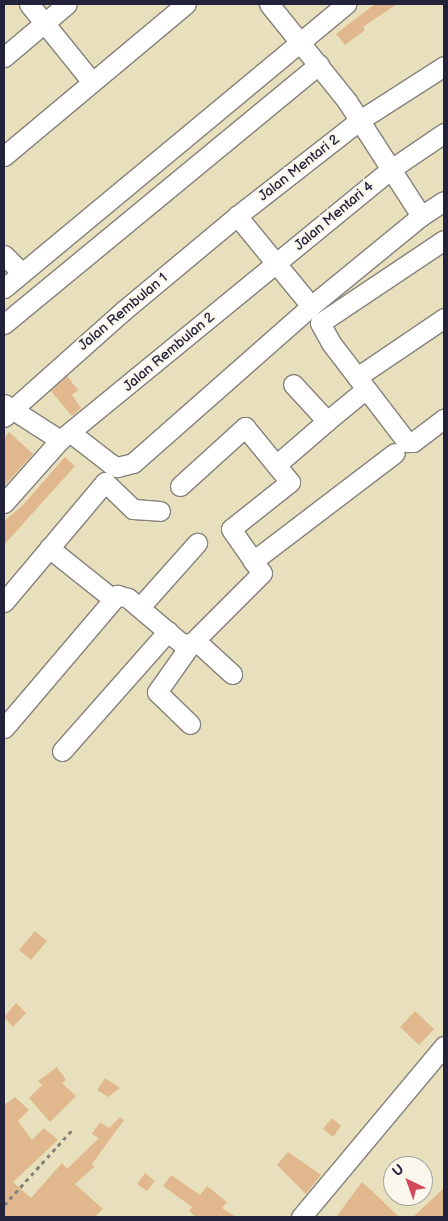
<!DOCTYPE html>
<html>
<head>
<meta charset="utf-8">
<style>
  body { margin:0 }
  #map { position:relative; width:448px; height:1221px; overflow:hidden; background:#e8e0bc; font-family:"Balsamiq Sans",sans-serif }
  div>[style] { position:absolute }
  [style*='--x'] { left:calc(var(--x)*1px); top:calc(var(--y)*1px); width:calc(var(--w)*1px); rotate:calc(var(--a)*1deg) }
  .building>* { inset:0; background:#e1b88e }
  .path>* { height:2.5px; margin-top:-1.25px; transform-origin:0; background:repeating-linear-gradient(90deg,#85817c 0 4px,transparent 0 8px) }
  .roads { filter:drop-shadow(1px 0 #85817c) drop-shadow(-1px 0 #85817c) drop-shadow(0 1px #85817c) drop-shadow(0 -1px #85817c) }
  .street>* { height:19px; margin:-9.5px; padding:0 9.5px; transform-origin:9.5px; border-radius:9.5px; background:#fff }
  span { translate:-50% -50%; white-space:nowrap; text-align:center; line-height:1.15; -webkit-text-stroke:5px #fbf7ec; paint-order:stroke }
  .street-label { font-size:14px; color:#22223b }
  .frame { position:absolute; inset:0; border:5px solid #22223b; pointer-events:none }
  .north { position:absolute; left:383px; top:1156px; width:50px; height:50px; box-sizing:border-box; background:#fbf7ec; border:1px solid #a4a2a5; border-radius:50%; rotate:318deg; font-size:14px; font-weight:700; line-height:20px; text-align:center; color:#22223b }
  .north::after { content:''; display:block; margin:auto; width:18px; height:22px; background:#d1495b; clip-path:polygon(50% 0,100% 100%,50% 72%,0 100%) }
</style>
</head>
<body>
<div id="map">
  <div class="building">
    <i style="clip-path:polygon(375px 4px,397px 4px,363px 27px,365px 30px,345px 45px,336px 34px)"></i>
    <i style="clip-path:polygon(67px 376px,78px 390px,72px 395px,81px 408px,72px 416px,51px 391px)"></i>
    <i style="clip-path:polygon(9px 432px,33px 454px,4px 486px,4px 439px)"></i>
    <i style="clip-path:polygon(65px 457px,75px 466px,4px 545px,4px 521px,22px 506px)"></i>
    <i style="clip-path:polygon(35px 931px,47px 941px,31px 960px,19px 950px)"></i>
    <i style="clip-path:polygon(16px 1003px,26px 1013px,13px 1027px,4px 1017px)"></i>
    <i style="clip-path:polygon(415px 1011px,434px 1029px,419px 1045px,400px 1027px)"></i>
    <i style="clip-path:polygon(57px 1067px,66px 1080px,62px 1083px,76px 1096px,50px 1122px,29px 1098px,42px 1085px,38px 1081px)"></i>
    <i style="clip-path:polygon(105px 1078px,120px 1088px,108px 1097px,97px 1090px)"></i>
    <i style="clip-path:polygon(15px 1097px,29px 1110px,18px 1121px,32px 1140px,44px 1128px,58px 1140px,13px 1182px,31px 1198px,62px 1163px,67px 1169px,99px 1138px,92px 1134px,100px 1122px,109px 1128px,120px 1117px,124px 1120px,92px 1164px,94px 1167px,75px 1184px,103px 1209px,95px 1217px,4px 1217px,4px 1105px)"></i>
    <i style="clip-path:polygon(332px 1118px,341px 1126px,333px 1137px,323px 1129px)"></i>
    <i style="clip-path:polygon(288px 1152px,321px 1175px,306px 1194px,277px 1165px)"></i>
    <i style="clip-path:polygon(145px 1173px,155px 1181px,147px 1191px,137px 1184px)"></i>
    <i style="clip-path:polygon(171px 1175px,200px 1195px,207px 1186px,227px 1202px,222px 1208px,236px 1217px,196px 1217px,189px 1211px,192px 1207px,163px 1186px)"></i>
    <i style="clip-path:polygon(362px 1182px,372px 1191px,399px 1217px,336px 1217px)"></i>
    <i style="clip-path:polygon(444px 1188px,444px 1217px,413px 1217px)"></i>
  </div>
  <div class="path">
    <i style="--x:4;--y:1205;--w:101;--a:-47.8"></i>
  </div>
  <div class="roads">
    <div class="street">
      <i style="--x:29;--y:4;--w:100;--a:51.1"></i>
      <i style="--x:269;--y:4;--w:124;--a:51.2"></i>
      <i style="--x:347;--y:101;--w:137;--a:57.2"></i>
      <i style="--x:4;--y:57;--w:82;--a:-40.1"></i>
      <i style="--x:4;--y:156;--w:237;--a:-39.9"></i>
      <i style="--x:444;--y:240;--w:149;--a:146.2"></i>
      <i style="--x:320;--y:323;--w:23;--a:61"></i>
      <i style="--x:331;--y:343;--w:125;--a:52.5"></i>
      <i style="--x:407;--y:442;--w:6;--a:0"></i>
      <i style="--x:413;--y:442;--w:39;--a:-37"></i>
      <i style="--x:4;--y:255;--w:24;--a:45"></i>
      <i style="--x:4;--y:288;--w:445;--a:-39.7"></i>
      <i style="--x:311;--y:306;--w:142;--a:-39.3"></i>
      <i style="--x:421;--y:216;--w:27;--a:-33"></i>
      <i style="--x:4;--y:324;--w:408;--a:-39.5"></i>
      <i style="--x:357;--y:377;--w:105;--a:-34.1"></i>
      <i style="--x:4;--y:404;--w:67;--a:32.7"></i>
      <i style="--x:4;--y:417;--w:159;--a:-41.7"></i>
      <i style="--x:123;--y:311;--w:148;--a:-39.8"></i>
      <i style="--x:237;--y:216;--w:156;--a:-38"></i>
      <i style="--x:360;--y:120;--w:100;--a:-32.7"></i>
      <i style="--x:327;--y:421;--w:50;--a:-39.4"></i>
      <i style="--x:71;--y:433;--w:51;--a:37.8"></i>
      <i style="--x:111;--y:464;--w:7;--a:27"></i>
      <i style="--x:117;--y:467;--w:16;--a:-14"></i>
      <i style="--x:133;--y:463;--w:237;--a:-41.4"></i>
      <i style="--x:311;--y:306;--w:117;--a:-129.4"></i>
      <i style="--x:276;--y:465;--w:67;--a:-40.8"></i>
      <i style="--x:327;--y:421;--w:50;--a:-132.6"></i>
      <i style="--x:180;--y:486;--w:88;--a:-42.2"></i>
      <i style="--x:245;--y:427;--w:71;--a:50.7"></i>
      <i style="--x:290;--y:482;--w:75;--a:141.5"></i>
      <i style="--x:231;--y:529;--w:39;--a:55"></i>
      <i style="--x:4;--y:503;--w:84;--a:-48.4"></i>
      <i style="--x:60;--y:440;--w:428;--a:-39.3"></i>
      <i style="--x:391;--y:169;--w:64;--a:-34.2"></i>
      <i style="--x:49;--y:548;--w:82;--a:38.6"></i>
      <i style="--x:4;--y:602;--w:157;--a:-49.9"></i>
      <i style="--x:105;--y:482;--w:39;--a:44"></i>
      <i style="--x:133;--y:509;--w:27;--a:4"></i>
      <i style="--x:140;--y:607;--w:86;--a:-48.3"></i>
      <i style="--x:196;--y:641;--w:49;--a:42.5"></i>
      <i style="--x:190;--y:724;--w:46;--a:-135.9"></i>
      <i style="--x:157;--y:692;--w:59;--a:-54.7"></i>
      <i style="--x:4;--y:728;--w:175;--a:-49.6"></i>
      <i style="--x:117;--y:595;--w:11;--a:15"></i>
      <i style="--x:128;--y:598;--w:70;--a:40.3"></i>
      <i style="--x:181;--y:643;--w:10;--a:6"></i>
      <i style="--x:191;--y:644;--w:100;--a:-45"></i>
      <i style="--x:262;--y:573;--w:15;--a:-127"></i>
      <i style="--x:253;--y:561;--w:178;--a:-37.3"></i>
      <i style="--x:62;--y:751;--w:160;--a:-48.5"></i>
      <i style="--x:301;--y:1217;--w:223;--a:-50.1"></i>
    </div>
  </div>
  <div class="street-label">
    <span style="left:299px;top:168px;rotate:-38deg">Jalan Mentari 2</span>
    <span style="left:334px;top:216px;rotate:-40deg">Jalan Mentari 4</span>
    <span style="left:123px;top:312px;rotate:-40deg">Jalan Rembulan 1</span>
    <span style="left:169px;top:352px;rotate:-40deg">Jalan Rembulan 2</span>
  </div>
  <div class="frame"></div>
  <div class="north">U</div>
</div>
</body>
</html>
